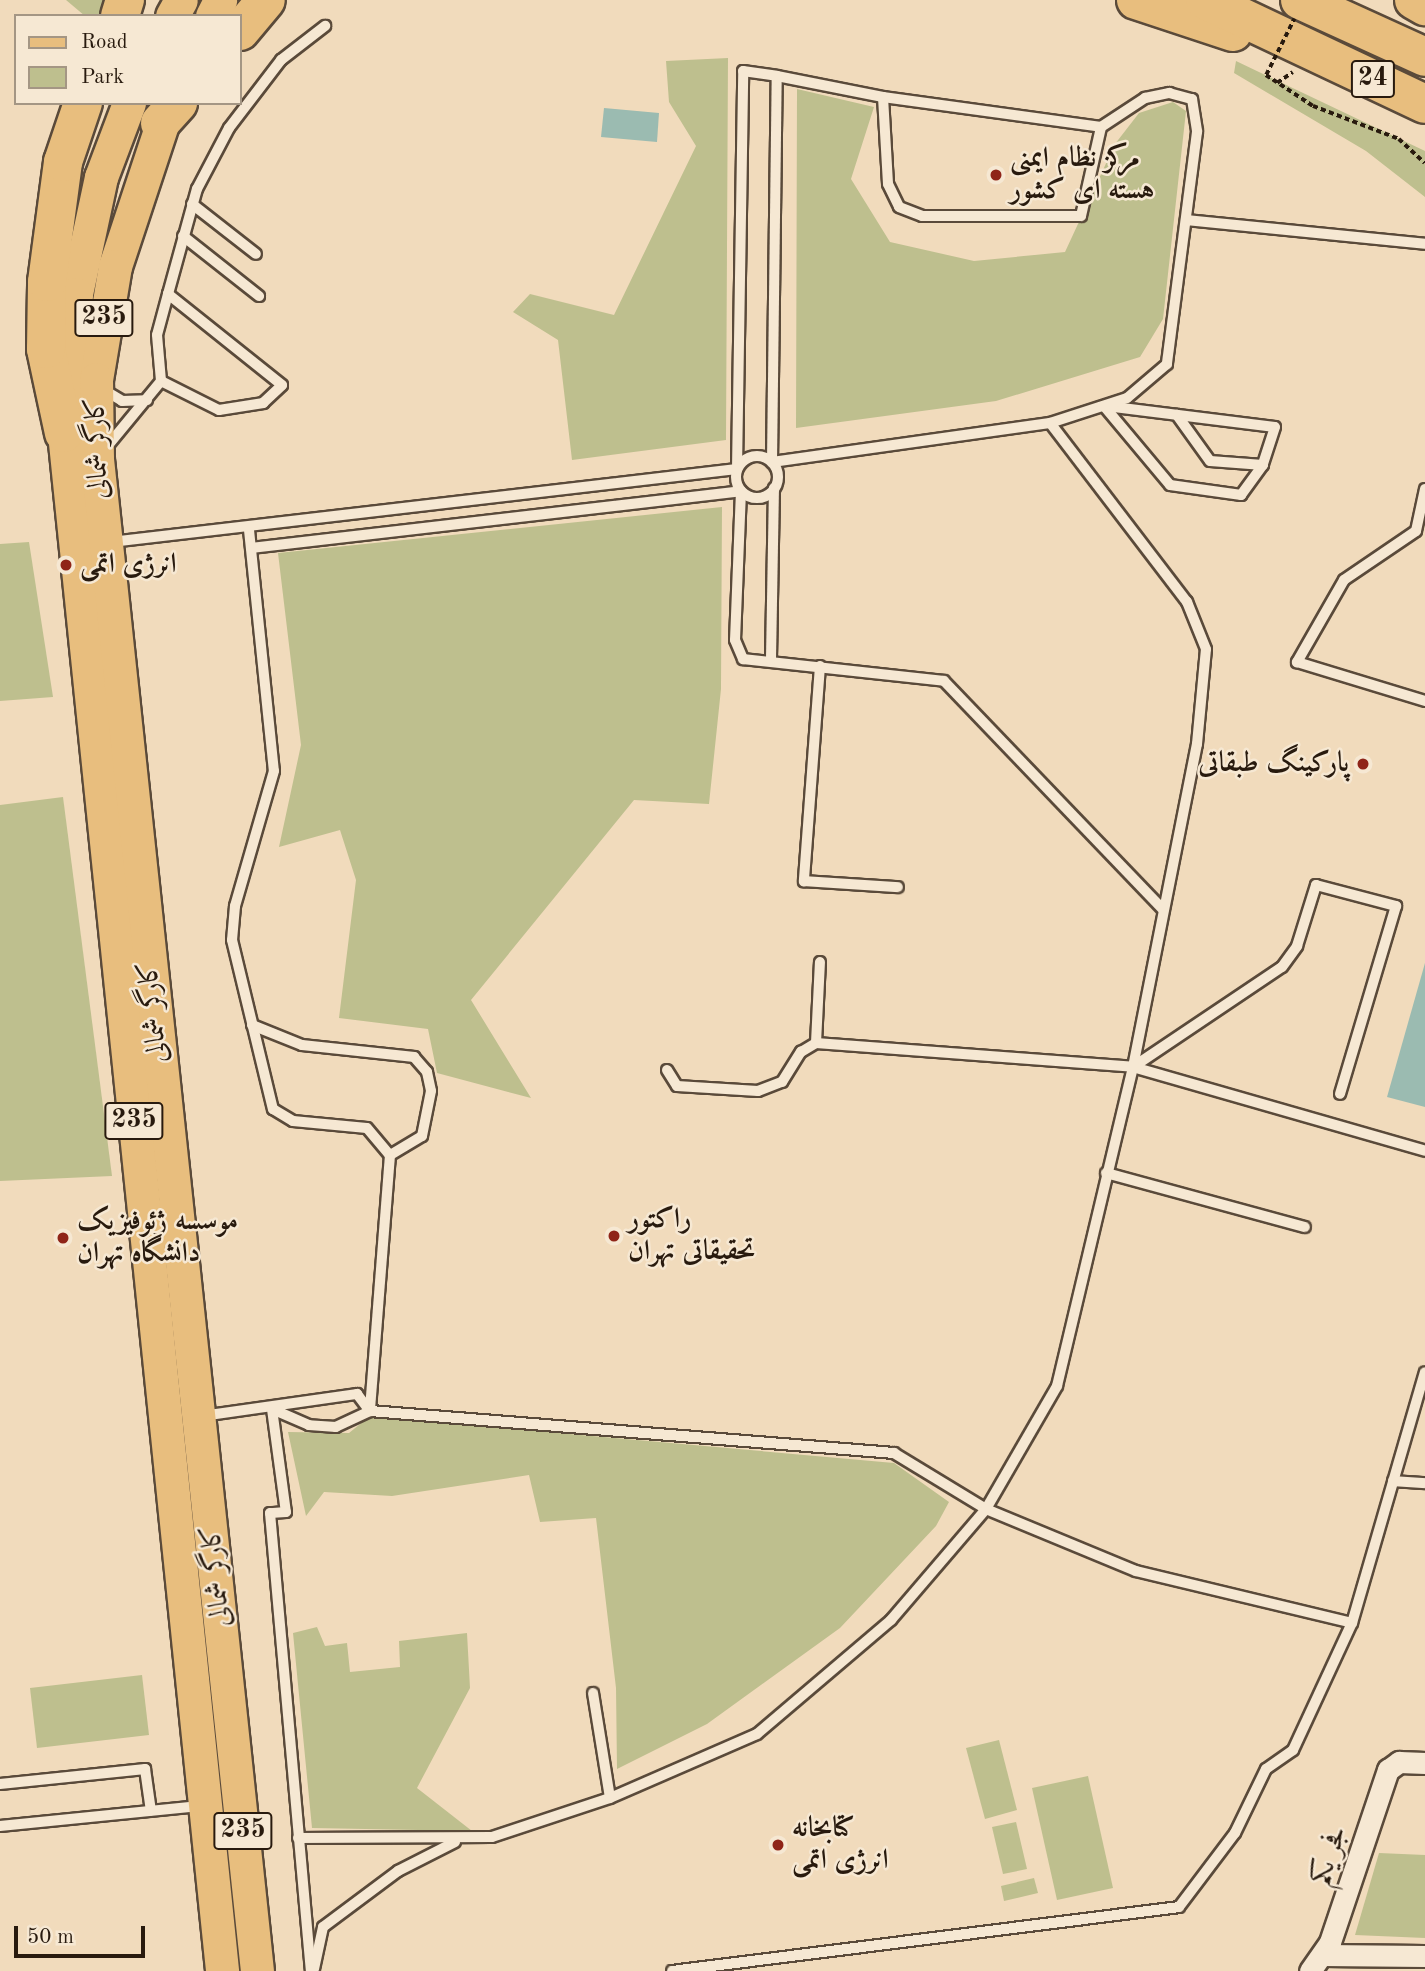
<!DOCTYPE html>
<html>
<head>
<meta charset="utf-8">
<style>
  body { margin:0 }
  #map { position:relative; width:1425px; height:1971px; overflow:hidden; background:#f1dbbc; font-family:"Old Standard TT",Amiri,serif }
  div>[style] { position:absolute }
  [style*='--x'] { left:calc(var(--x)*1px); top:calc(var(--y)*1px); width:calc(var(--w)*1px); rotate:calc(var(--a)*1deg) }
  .green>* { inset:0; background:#bebf8e }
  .water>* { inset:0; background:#9bbbb1 }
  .path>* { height:3.5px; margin-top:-1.75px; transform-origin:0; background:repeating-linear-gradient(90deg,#281a0e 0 5px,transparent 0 8.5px) }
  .roads { filter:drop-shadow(2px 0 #5a4a3a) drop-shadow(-2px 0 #5a4a3a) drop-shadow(0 2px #5a4a3a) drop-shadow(0 -2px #5a4a3a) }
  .lane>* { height:10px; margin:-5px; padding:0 5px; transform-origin:5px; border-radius:5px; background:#f6e8d3 }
  .lane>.ring { margin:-5px; padding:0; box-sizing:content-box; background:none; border:10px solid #f6e8d3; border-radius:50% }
  .street>* { height:21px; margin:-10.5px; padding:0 10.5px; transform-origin:10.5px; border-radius:10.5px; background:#f6e8d3 }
  .primary>* { height:33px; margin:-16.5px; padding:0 16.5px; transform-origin:16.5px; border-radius:16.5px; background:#e8be7e }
  .highway>* { height:38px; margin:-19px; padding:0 19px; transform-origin:19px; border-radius:19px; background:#e8be7e }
  .path-bridge>* { height:3.5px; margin-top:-1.75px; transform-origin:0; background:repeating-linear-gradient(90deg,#281a0e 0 5px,transparent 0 8.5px) }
  .dots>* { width:19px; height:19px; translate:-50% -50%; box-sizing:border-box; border:4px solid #f6e8d3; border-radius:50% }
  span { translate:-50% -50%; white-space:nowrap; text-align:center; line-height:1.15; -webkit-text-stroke:5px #f6e8d3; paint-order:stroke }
  .shield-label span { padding:2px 5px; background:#f6e8d3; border:2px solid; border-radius:5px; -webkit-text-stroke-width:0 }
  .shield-label { font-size:26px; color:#281a0e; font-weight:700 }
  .poi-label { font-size:28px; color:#281a0e; font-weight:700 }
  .left { translate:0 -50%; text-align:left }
  .right { translate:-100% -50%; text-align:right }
  .street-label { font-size:28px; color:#281a0e }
  .legend { position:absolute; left:14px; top:14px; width:228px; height:91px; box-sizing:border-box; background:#f6e8d3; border:2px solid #a49684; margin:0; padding:9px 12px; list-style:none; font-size:21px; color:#281a0e }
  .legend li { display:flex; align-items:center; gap:14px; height:35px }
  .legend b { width:35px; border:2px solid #a49684 }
  .scale { position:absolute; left:14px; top:1926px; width:131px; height:32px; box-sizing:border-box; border:4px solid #281a0e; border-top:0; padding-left:9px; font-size:21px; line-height:24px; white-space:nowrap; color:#281a0e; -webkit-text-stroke:5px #f6e8d3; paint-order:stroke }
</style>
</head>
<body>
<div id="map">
  <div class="green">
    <i style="clip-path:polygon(66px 0,113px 0,109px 16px,85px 16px)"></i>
    <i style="clip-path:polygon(728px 58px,726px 440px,572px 460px,558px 340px,513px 312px,530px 294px,614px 315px,696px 146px,669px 102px,666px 61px)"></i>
    <i style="clip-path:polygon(1236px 61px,1425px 151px,1425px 197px,1366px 151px,1234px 73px)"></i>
    <i style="clip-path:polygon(797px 89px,874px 107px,851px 179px,890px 242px,974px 261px,1065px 252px,1115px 144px,1139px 113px,1173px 102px,1186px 111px,1163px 319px,1140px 357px,996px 401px,796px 428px)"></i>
    <i style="clip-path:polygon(722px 507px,721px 689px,709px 804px,634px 800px,471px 1000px,531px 1098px,437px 1073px,428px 1029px,339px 1018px,356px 880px,340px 830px,279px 847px,301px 745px,278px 553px)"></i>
    <i style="clip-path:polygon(29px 542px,53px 697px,0 701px,0 544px)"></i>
    <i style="clip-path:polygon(63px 797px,112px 1176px,0 1181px,0 805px)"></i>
    <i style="clip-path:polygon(370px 1416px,894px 1463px,949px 1502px,936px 1526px,840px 1628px,707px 1724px,617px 1769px,616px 1688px,596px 1518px,540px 1522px,529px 1475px,392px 1496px,324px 1492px,306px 1516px,288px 1432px,349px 1433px)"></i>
    <i style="clip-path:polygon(317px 1627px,325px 1646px,347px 1643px,350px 1672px,400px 1667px,399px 1641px,467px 1633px,470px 1688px,417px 1788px,472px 1831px,312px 1828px,293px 1633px)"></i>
    <i style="clip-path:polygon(142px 1675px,149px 1735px,37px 1748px,30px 1688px)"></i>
    <i style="clip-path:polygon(999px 1740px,1017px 1810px,985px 1819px,966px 1748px)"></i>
    <i style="clip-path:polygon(1088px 1776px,1113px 1888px,1057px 1900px,1032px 1788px)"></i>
    <i style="clip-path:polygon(1016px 1822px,1027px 1869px,1003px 1874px,992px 1827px)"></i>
    <i style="clip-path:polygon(1379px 1853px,1425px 1855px,1425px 1938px,1355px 1935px)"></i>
    <i style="clip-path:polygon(1034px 1878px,1038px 1893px,1004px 1901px,1001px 1886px)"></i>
  </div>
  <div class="water">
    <i style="clip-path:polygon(604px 108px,659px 113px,657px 142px,601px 137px)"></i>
    <i style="clip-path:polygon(1425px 963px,1425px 1107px,1387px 1097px)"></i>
  </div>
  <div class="path">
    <i style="--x:1266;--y:75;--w:56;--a:33.4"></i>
    <i style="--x:1313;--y:106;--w:92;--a:21"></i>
    <i style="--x:1399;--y:139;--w:35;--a:43"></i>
    <i style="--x:1277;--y:83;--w:19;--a:-35"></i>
  </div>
  <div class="roads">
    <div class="lane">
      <i style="--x:883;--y:97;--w:87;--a:86.7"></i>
      <i style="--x:888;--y:184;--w:25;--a:64"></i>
      <i style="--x:899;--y:207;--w:25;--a:21"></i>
      <i style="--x:922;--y:216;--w:159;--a:0"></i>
      <i style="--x:1081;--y:216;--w:91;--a:-77.3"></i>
      <i style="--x:192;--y:204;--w:81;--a:38"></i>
      <i style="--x:1186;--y:220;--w:240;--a:5.7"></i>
      <i style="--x:183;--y:236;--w:97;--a:38.3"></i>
      <i style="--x:168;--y:294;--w:109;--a:-74.6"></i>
      <i style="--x:197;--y:189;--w:69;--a:-62.3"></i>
      <i style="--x:229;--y:128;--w:86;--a:-52.6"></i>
      <i style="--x:281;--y:60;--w:56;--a:-37.7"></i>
      <i style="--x:104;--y:390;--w:21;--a:31"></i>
      <i style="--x:122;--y:401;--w:25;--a:-2"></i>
      <i style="--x:1104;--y:406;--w:103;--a:50.1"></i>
      <i style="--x:1170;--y:485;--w:72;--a:8"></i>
      <i style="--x:1241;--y:495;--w:37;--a:-54"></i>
      <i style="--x:1106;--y:406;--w:170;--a:7.1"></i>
      <i style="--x:1275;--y:427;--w:40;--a:108"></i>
      <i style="--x:1263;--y:465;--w:53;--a:-175.7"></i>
      <i style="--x:1210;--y:461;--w:57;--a:-125.7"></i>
      <i style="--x:105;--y:449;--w:88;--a:-50.5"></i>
      <i style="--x:161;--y:381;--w:65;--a:26.6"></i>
      <i style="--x:219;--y:410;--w:45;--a:-9"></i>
      <i style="--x:263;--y:403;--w:26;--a:-43"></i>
      <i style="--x:282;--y:385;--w:146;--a:-141.4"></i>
      <i style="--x:168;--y:294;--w:42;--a:105"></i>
      <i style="--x:157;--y:335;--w:46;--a:85"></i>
      <i class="ring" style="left:736px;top:456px;width:32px;height:32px"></i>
      <i style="--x:1425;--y:489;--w:43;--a:102.1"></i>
      <i style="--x:1416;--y:531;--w:87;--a:145.8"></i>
      <i style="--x:1344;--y:580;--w:95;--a:119.8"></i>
      <i style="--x:1297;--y:662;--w:134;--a:16.9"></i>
      <i style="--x:249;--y:530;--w:242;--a:84.1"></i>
      <i style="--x:274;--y:771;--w:141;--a:106.1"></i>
      <i style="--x:235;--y:906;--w:34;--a:95"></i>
      <i style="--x:232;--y:940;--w:174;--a:76.4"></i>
      <i style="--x:273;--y:1109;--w:23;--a:31"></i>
      <i style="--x:293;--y:1121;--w:74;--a:5.4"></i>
      <i style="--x:367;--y:1128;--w:35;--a:50"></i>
      <i style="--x:390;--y:1155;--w:257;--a:94.5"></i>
      <i style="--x:370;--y:1411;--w:526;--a:4.58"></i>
      <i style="--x:894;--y:1453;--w:108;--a:31.3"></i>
      <i style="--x:986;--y:1509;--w:162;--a:22.5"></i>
      <i style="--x:1136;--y:1571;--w:222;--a:13.5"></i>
      <i style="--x:111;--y:542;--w:630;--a:-6.65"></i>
      <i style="--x:737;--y:469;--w:398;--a:-89.1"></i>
      <i style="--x:743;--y:71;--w:34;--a:8"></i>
      <i style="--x:777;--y:76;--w:108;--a:11.2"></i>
      <i style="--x:883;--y:97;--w:220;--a:7.8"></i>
      <i style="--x:1101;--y:127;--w:53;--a:-33.4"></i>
      <i style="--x:1145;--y:98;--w:25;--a:-12"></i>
      <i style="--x:1169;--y:93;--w:24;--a:15"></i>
      <i style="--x:1192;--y:99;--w:33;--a:81"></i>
      <i style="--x:1197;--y:132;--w:234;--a:97.4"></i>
      <i style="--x:1167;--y:364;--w:52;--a:139.6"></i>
      <i style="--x:1127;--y:398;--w:81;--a:162"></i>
      <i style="--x:1050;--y:423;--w:281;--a:172"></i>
      <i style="--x:772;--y:462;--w:386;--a:-89.3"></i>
      <i style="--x:251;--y:548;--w:493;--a:-6.6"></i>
      <i style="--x:741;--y:491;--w:149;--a:92.3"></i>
      <i style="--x:735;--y:640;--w:21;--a:67"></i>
      <i style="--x:743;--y:659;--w:202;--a:6.2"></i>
      <i style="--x:944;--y:681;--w:316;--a:46.2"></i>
      <i style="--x:771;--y:659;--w:171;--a:-89"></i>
      <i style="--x:820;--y:666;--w:216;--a:94.3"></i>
      <i style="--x:804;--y:881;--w:94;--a:3.7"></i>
      <i style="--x:252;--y:1025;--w:54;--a:21.8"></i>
      <i style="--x:302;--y:1045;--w:113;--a:6.1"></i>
      <i style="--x:414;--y:1057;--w:20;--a:49"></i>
      <i style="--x:427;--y:1072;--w:19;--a:78"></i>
      <i style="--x:431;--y:1091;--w:46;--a:101.3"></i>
      <i style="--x:422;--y:1136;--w:37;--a:149"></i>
      <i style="--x:816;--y:1043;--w:81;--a:-87.2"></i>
      <i style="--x:1133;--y:1067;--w:179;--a:-33.9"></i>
      <i style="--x:1282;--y:967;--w:26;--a:-54"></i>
      <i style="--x:1297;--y:946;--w:64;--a:-72.7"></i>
      <i style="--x:1316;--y:885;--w:83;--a:14.7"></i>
      <i style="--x:1396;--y:906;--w:196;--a:106.6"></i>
      <i style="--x:667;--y:1070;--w:19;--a:58"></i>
      <i style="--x:677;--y:1086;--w:81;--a:3.5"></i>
      <i style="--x:758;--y:1091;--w:26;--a:-21"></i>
      <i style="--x:782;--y:1082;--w:36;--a:-58"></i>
      <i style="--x:801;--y:1052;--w:17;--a:-31"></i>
      <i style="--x:816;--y:1043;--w:318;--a:4.3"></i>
      <i style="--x:1133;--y:1067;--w:304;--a:16"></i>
      <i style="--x:1106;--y:1173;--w:206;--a:15.2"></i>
      <i style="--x:272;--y:1409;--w:104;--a:82.3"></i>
      <i style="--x:286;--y:1512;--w:16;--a:176"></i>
      <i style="--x:270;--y:1513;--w:460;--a:84.9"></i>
      <i style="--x:202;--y:1416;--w:157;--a:-8.1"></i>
      <i style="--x:357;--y:1394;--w:21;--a:53"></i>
      <i style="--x:370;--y:1411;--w:38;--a:155"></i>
      <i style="--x:336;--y:1427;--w:27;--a:-176"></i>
      <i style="--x:309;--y:1425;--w:40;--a:-156.6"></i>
      <i style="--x:1393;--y:1481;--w:32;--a:4"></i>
      <i style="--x:593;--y:1693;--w:106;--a:80.8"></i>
      <i style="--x:0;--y:1784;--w:146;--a:-5.9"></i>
      <i style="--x:145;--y:1769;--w:42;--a:81.9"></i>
      <i style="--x:0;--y:1826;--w:203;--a:-5.7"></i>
      <i style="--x:298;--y:1838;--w:194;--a:-0.3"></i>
      <i style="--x:492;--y:1837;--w:124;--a:-18.3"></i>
      <i style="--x:610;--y:1798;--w:160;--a:-23.5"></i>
      <i style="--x:757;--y:1734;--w:176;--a:-40.4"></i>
      <i style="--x:891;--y:1620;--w:146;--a:-49.4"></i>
      <i style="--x:986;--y:1509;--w:142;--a:-60"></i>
      <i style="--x:1057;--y:1386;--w:328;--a:-76.6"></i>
      <i style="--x:1133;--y:1067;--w:329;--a:-78.8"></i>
      <i style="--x:1197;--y:744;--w:95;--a:-84.6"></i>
      <i style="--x:1206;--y:649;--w:51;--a:-112"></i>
      <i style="--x:1187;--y:602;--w:225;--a:-127.4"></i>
      <i style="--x:314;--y:1969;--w:43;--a:-77.9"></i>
      <i style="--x:323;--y:1927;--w:94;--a:-36.7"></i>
      <i style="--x:398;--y:1871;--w:64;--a:-27"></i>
      <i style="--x:672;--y:1971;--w:511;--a:-7.19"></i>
      <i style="--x:1179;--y:1907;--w:93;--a:-52.9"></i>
      <i style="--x:1235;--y:1833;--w:71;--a:-64.2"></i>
      <i style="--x:1266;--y:1769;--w:33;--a:-35"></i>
      <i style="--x:1293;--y:1750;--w:140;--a:-65.1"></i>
      <i style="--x:1352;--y:1623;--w:261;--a:-73.8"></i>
    </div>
    <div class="street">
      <i style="--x:1323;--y:1955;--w:102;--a:0.6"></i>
      <i style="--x:1310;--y:1971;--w:35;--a:-55"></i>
      <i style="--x:1330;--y:1942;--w:182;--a:-71.4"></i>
      <i style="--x:1388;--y:1770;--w:14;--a:-36"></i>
      <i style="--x:1399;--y:1762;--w:26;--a:2"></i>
    </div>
    <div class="primary">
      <i style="--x:172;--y:16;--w:18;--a:-61"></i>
      <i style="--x:212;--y:16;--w:18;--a:-63"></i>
      <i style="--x:129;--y:103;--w:79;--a:110.7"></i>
      <i style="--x:101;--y:177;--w:120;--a:102.1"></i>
      <i style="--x:76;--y:294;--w:140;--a:94.9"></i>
      <i style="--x:64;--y:433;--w:1546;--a:84.13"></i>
      <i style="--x:169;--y:103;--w:172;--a:108.3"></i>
      <i style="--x:115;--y:266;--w:115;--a:99.5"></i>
      <i style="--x:96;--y:379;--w:80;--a:89.3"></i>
      <i style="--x:97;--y:459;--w:1520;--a:83.96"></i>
    </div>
    <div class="highway">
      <i style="--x:1136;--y:0;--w:102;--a:18.3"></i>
      <i style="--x:1205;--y:0;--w:243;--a:25.3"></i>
      <i style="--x:1300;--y:0;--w:137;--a:24.5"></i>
      <i style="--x:1414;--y:0;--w:13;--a:29"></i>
      <i style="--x:120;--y:16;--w:17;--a:-73"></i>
      <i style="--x:240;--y:31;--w:40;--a:-50"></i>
      <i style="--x:160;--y:123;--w:27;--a:-48"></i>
      <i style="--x:64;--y:433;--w:86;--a:-102.1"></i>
      <i style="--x:46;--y:349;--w:67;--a:-89.1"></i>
      <i style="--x:47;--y:282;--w:121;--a:-82.4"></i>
      <i style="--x:63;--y:162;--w:62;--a:-71.3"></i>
    </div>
  </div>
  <div class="path-bridge">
    <i style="--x:1266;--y:75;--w:63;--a:-63.4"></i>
  </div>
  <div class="dots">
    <i style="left:996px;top:175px;background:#8f2418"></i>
    <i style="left:66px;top:565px;background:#8f2418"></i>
    <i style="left:1363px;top:764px;background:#8f2418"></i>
    <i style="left:614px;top:1236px;background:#8f2418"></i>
    <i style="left:63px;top:1238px;background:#8f2418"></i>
    <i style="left:778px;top:1845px;background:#8f2418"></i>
  </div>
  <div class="shield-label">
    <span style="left:1373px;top:79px">24</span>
    <span style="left:104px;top:318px">235</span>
    <span style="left:134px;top:1121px">235</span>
    <span style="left:243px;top:1831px">235</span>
  </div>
  <div class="poi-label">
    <span class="left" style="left:1010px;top:175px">مرکز نظام ایمنی<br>هسته ای کشور</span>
    <span class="left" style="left:80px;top:565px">انرژی اتمی</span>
    <span class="right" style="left:1349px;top:764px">پارکینگ طبقاتی</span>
    <span class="left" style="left:628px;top:1236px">راکتور<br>تحقیقاتی تهران</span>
    <span class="left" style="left:77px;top:1238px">موسسه ژئوفیزیک<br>دانشگاه تهران</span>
    <span class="left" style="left:792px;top:1845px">کتابخانه<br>انرژی اتمی</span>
  </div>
  <div class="street-label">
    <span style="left:98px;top:448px;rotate:-92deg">کارگر شمالی</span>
    <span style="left:154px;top:1012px;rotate:-96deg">کارگر شمالی</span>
    <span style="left:217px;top:1576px;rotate:-96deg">کارگر شمالی</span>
    <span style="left:1330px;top:1856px;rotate:-71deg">فجر یکم</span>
  </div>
  <ul class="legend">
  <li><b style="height:9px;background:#e8be7e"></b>Road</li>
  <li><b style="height:19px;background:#bebf8e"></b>Park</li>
  </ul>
  <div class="scale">50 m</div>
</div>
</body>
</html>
